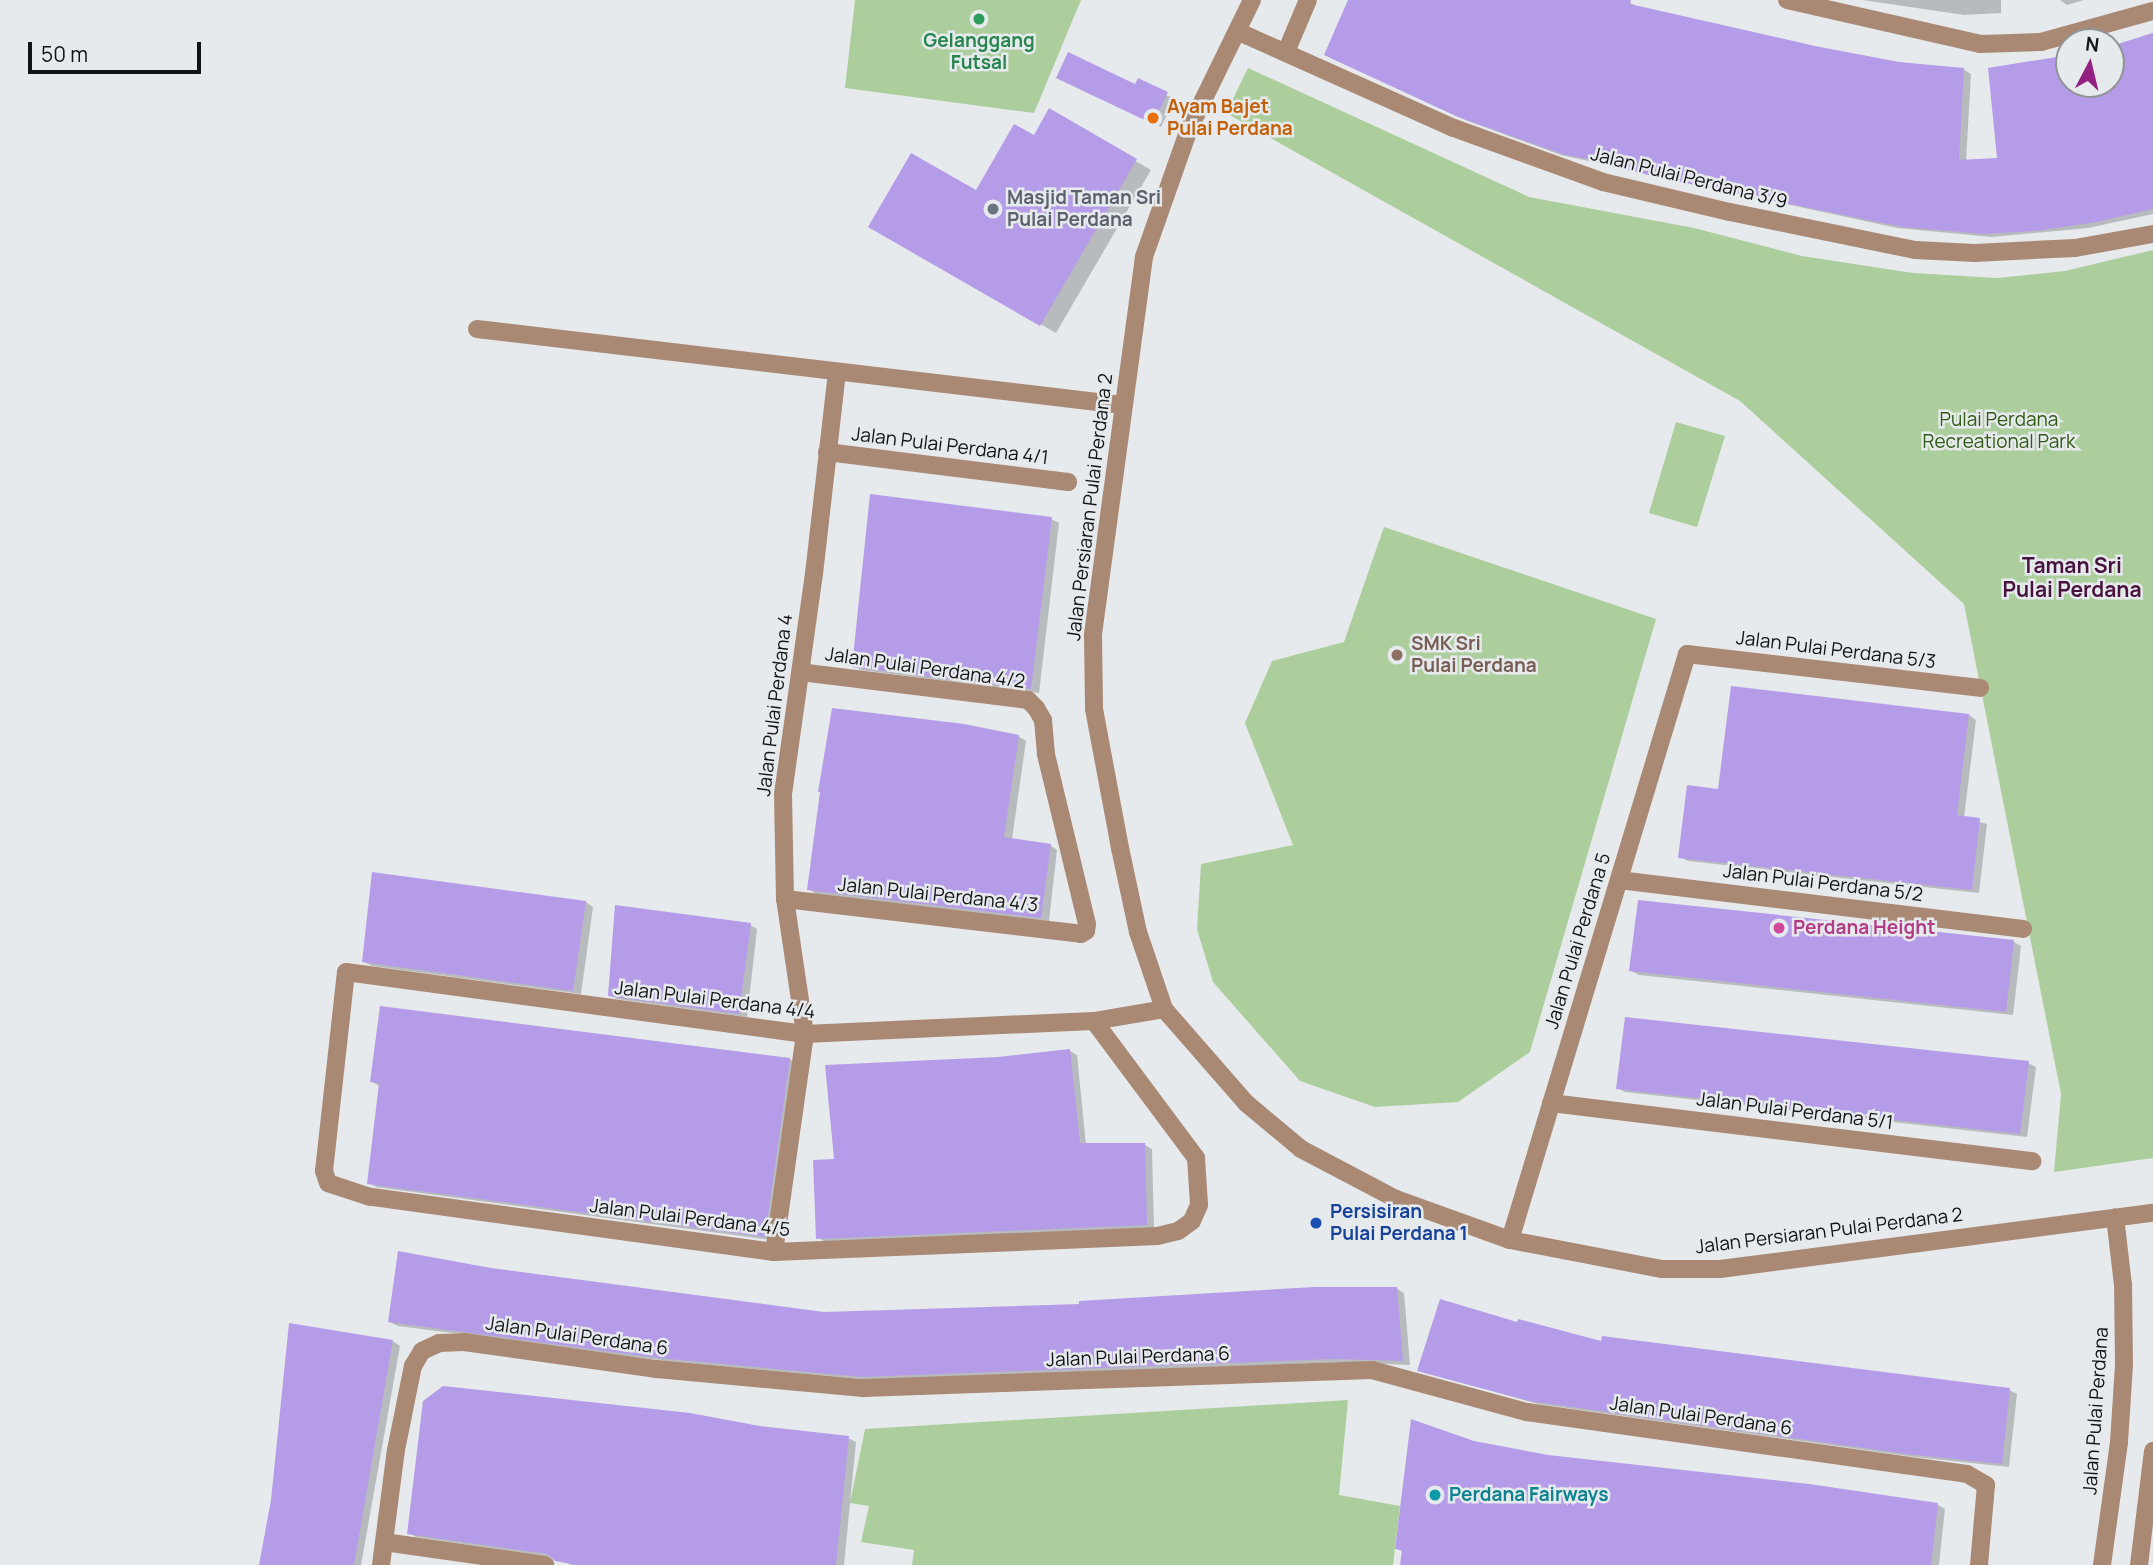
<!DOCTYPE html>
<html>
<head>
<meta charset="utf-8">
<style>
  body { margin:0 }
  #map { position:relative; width:2153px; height:1565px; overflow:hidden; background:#e6eaed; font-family:Manrope,sans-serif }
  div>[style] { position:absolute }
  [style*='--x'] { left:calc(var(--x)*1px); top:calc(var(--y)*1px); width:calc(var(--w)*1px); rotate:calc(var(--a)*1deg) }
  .green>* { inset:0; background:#acce9c }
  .shadow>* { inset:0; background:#0003 }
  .building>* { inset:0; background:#b59ce8 }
  .minor>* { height:18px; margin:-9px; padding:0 9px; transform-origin:9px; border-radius:9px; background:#aa8974 }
  .tertiary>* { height:18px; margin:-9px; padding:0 9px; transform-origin:9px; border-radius:9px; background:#aa8974 }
  .dots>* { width:19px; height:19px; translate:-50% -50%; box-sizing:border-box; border:4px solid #e6eaed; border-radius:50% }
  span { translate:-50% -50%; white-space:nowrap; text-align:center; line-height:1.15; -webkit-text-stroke:5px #e6eaed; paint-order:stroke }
  .leisure-label { font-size:19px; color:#27864d; font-weight:700 }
  .food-label { font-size:19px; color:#c56008; font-weight:700 }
  .left { translate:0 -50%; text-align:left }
  .street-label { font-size:19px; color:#121314 }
  .worship-label { font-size:19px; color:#5b616d; font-weight:700 }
  .park-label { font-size:19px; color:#305b12 }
  .education-label { font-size:19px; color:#785e54; font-weight:700 }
  .hotel-label { font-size:19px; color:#b23c85; font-weight:700 }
  .transit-label { font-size:19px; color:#164399; font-weight:700 }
  .culture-label { font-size:19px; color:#0d838f; font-weight:700 }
  .neighbourhood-label { font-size:21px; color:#48123e; font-weight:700 }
  .north { position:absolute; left:2055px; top:28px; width:70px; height:70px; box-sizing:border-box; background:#e6eaed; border:2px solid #919496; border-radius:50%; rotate:7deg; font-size:19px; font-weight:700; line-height:28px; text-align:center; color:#121314 }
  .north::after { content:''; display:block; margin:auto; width:24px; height:32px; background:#932181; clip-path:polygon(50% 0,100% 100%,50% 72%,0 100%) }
  .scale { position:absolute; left:28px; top:42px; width:173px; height:32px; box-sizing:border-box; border:4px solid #121314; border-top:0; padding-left:9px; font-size:21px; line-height:24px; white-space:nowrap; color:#121314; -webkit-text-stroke:5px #e6eaed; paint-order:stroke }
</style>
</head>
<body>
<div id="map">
  <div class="green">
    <i style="clip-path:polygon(855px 0,1081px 0,1034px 113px,845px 88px)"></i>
    <i style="clip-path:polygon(1248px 68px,1529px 197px,1694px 228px,1802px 256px,1913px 273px,1997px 278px,2065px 271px,2153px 250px,2153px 1158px,2054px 1172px,2061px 1094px,1964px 604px,1740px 401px,1226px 113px)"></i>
    <i style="clip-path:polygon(1676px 422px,1725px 436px,1697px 527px,1649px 513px)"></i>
    <i style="clip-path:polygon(1384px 527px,1656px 619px,1530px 1052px,1458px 1102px,1375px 1107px,1300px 1081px,1213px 982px,1197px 929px,1201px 864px,1293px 845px,1245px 723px,1272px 661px,1344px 642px)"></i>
    <i style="clip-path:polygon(1348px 1400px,1339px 1495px,1400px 1506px,1393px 1565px,912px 1565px,914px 1550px,861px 1542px,869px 1506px,850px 1503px,865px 1429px)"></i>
  </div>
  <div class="shadow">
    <i style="clip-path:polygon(1350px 0,1625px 0,1638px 7px,1876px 60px,1963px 69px,1971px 74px,1966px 161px,1998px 159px,2069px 56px,2069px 84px,2111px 84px,2111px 47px,2153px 33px,2153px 214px,2088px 228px,1992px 237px,1897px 228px,1561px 155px,1468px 121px,1333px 59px)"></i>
    <i style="clip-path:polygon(1863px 0,2001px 0,2001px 13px,1964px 15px)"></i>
    <i style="clip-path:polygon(2060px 0,2084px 0,2067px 5px)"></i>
    <i style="clip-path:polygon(1065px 82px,1136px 86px,1175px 98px,1161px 127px)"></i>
    <i style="clip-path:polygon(1049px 111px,1151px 170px,1056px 333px,871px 227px,976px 193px,1035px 138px)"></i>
    <i style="clip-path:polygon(1051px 519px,1059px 523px,1039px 693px,861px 670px,853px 666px)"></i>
    <i style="clip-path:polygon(1969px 715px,1976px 720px,1964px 818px,1987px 824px,1979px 893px,1688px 861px,1680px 857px,1720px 791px)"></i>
    <i style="clip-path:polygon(1018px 736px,1026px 741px,1012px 839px,1050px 845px,1057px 850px,1049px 921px,816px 894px,809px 889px)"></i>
    <i style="clip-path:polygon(1640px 901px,2014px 942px,2021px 946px,2013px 1015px,1639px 975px,1631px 971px)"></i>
    <i style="clip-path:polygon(586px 902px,593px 907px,581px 994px,372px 966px,364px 962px)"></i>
    <i style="clip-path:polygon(750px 925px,757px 929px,747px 1017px,617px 999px,610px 995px)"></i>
    <i style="clip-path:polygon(1070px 1051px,1077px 1055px,1086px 1145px,1145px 1145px,1152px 1149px,1154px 1228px,826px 1242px,818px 1238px,836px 1160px,998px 1059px)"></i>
    <i style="clip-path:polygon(790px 1059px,797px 1064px,772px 1240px,376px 1187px,369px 1183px,379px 1086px,372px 1082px)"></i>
    <i style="clip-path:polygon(2028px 1063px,2036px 1067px,2027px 1137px,1625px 1092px,1618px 1088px)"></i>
    <i style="clip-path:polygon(490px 1270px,824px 1314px,1081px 1305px,1396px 1288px,1404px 1293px,1410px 1365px,1341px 1362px,872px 1380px,667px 1361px,398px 1326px,390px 1322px)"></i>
    <i style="clip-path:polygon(1518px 1324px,1603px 1343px,2009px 1390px,2017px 1394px,2009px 1467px,1915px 1457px,1538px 1404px,1420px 1370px)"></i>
    <i style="clip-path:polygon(393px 1341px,400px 1346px,361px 1565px,262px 1565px)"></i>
    <i style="clip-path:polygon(760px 1428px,848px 1438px,856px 1442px,844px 1565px,572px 1565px,553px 1557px,416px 1537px,409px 1533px)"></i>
    <i style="clip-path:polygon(1474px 1443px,1548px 1457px,1938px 1505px,1945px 1509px,1939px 1565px,1402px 1565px,1403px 1552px,1396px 1548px)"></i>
  </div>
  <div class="building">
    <i style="clip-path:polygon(1348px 0,1631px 0,1630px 4px,1815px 46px,1899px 62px,1964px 68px,1959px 160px,1997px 158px,1988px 68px,2069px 55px,2069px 84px,2111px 84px,2111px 46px,2153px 33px,2153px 209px,2096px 222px,2036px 231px,1984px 234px,1903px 227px,1704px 187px,1612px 167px,1612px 163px,1565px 155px,1458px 117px,1324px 55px)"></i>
    <i style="clip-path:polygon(1068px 52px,1135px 84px,1138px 78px,1168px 92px,1153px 124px,1056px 78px)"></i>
    <i style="clip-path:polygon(1049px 108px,1137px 159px,1040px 326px,868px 227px,911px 153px,976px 190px,1014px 124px,1034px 135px)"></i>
    <i style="clip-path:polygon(870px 494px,1052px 517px,1031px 689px,852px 667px)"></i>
    <i style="clip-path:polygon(1731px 686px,1969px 714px,1957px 815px,1980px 818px,1972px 890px,1678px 858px,1687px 785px,1718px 789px)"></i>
    <i style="clip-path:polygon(832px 708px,964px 724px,1019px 735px,1004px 837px,1051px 844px,1041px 918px,807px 890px,820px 792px,818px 792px)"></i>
    <i style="clip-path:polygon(372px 872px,586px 901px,573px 991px,362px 962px)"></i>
    <i style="clip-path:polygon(1638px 900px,2014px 940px,2006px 1012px,1629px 971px)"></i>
    <i style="clip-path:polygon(615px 905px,751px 923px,739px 1014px,608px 996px)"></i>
    <i style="clip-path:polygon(380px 1006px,790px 1058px,765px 1237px,367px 1184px,379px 1083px,370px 1082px)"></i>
    <i style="clip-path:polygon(1625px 1017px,2029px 1061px,2020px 1134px,1616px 1089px)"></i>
    <i style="clip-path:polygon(1070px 1049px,1080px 1143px,1145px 1143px,1147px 1225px,816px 1239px,813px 1160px,834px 1159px,825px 1065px,998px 1057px)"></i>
    <i style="clip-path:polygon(398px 1251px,491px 1268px,824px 1312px,1079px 1304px,1079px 1301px,1314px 1287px,1397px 1287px,1403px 1361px,1332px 1359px,863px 1377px,658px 1358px,388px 1322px)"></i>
    <i style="clip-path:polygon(1440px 1299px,1517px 1322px,1518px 1319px,1601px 1341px,1602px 1336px,2010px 1388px,2002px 1464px,1906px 1454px,1529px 1401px,1417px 1371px)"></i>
    <i style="clip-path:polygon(289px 1323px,393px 1340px,354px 1565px,259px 1565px,271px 1500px)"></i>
    <i style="clip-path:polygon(443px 1386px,690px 1413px,760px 1426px,849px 1436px,836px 1565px,577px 1565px,555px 1561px,547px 1554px,407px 1534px,423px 1401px)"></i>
    <i style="clip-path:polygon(1411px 1419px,1474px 1441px,1548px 1455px,1809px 1484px,1938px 1503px,1931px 1565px,1400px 1565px,1402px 1550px,1395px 1549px)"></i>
  </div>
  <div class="minor">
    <i style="--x:1787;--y:0;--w:198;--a:12.8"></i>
    <i style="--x:1980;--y:44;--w:61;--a:-1.9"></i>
    <i style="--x:2041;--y:42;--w:116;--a:-15.5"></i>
    <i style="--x:1239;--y:32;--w:235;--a:24.1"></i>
    <i style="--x:1454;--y:128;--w:158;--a:19.9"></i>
    <i style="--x:1603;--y:182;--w:130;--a:13.3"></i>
    <i style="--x:1730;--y:212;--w:189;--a:11.6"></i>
    <i style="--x:1915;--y:250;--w:60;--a:2.9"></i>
    <i style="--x:1975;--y:253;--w:100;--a:-2.9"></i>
    <i style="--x:2075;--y:248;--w:79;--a:-10.2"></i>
    <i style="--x:1286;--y:52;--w:56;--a:-67.1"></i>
    <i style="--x:477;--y:329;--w:650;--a:6.71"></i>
    <i style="--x:827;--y:452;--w:243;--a:7.1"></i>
    <i style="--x:1619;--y:880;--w:407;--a:6.9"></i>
    <i style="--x:785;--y:899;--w:298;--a:6.7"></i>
    <i style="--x:1081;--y:934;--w:6;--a:-31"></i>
    <i style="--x:1086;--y:931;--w:7;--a:-82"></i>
    <i style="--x:1087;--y:924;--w:175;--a:-103.6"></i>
    <i style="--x:1046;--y:754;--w:34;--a:-95"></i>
    <i style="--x:1043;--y:720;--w:14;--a:-120"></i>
    <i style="--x:1036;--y:708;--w:11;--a:-135"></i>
    <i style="--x:1028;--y:700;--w:229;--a:-173"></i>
    <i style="--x:1094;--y:1021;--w:171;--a:53.3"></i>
    <i style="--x:1196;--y:1158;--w:47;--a:86.3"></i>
    <i style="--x:1199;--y:1205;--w:17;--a:114"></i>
    <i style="--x:1192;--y:1221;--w:17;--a:144"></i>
    <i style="--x:1178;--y:1231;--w:21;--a:166"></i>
    <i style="--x:1158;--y:1236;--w:384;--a:177.6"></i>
    <i style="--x:774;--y:1252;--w:408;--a:-172.2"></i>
    <i style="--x:370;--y:1197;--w:44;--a:-161.6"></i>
    <i style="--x:328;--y:1183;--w:13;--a:-108"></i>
    <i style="--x:324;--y:1171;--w:200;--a:-83.7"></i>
    <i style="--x:346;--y:972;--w:463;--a:7.7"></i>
    <i style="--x:805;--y:1034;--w:289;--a:-2.6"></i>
    <i style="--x:1094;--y:1021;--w:71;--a:-9.7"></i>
    <i style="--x:1551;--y:1103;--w:485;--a:6.9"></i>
    <i style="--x:1510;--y:1240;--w:612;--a:-73.19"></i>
    <i style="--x:1687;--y:654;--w:295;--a:6.6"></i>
    <i style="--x:774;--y:1252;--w:220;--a:-81.9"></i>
    <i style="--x:805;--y:1034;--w:136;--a:-98.4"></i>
    <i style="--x:785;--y:899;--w:105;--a:-91.1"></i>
    <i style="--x:783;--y:794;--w:222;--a:-82"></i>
    <i style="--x:814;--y:574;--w:203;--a:-83.5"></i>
    <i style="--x:384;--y:1542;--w:163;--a:8.1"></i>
    <i style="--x:381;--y:1565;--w:116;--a:-82.6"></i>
    <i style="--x:396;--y:1450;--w:86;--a:-78.6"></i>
    <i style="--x:413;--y:1366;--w:17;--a:-59"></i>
    <i style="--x:422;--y:1351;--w:19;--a:-25"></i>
    <i style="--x:439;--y:1343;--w:25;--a:-2"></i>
    <i style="--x:464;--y:1342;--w:195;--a:8"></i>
    <i style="--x:657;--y:1369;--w:207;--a:5.3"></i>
    <i style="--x:863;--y:1388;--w:509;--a:-2.03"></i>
    <i style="--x:1372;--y:1370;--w:161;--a:15.2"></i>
    <i style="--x:1527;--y:1412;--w:444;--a:8"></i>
    <i style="--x:1967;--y:1474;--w:22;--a:30"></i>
    <i style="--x:1986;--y:1485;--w:80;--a:95"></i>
    <i style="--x:2102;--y:1565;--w:124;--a:-82.1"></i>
    <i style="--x:2119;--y:1442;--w:78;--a:-86.3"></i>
    <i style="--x:2124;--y:1364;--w:79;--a:-90.7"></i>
    <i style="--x:2123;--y:1285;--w:68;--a:-96.7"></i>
    <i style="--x:2139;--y:1565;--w:115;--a:-83"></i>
  </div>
  <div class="tertiary">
    <i style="--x:1252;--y:0;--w:144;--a:116"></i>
    <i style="--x:1189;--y:129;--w:136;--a:109.4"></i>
    <i style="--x:1144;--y:257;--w:381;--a:97.7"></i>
    <i style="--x:1093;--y:635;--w:74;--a:89.2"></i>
    <i style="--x:1094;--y:709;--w:141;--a:79.4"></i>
    <i style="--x:1120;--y:848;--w:86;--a:77.9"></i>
    <i style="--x:1138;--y:932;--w:81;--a:71.3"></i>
    <i style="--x:1164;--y:1009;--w:125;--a:48.9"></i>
    <i style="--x:1246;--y:1103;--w:72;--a:39.9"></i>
    <i style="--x:1301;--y:1149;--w:107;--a:27.8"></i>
    <i style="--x:1396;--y:1199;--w:121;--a:19.8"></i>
    <i style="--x:1510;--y:1240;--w:155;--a:10.8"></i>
    <i style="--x:1662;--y:1269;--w:58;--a:0"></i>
    <i style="--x:1720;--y:1269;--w:437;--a:-7.4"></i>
  </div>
  <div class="dots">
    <i style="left:979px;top:19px;background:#2e9e5b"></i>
    <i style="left:1153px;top:118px;background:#e8710a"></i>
    <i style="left:993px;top:209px;background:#6b7280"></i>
    <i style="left:1397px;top:655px;background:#8d6e63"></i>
    <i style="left:1779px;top:928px;background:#d1479c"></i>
    <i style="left:1316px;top:1223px;background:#1a4fb4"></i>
    <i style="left:1435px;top:1495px;background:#0f9aa8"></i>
  </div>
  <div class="leisure-label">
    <span style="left:979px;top:52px">Gelanggang<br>Futsal</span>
  </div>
  <div class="food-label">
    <span class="left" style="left:1167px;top:118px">Ayam Bajet<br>Pulai Perdana</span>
  </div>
  <div class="street-label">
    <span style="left:1689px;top:178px;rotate:14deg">Jalan Pulai Perdana 3/9</span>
    <span style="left:950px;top:446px;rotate:7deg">Jalan Pulai Perdana 4/1</span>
    <span style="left:1090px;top:507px;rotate:-83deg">Jalan Persiaran Pulai Perdana 2</span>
    <span style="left:1836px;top:650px;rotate:7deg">Jalan Pulai Perdana 5/3</span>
    <span style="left:925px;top:668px;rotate:8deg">Jalan Pulai Perdana 4/2</span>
    <span style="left:775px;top:705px;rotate:-83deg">Jalan Pulai Perdana 4</span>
    <span style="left:1823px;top:883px;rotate:7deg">Jalan Pulai Perdana 5/2</span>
    <span style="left:938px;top:895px;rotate:6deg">Jalan Pulai Perdana 4/3</span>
    <span style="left:1578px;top:941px;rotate:-73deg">Jalan Pulai Perdana 5</span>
    <span style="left:715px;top:1000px;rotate:7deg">Jalan Pulai Perdana 4/4</span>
    <span style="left:1795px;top:1111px;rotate:7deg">Jalan Pulai Perdana 5/1</span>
    <span style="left:690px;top:1218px;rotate:7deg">Jalan Pulai Perdana 4/5</span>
    <span style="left:1829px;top:1231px;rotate:-7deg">Jalan Persiaran Pulai Perdana 2</span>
    <span style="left:577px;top:1336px;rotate:8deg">Jalan Pulai Perdana 6</span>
    <span style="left:1138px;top:1357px;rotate:-2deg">Jalan Pulai Perdana 6</span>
    <span style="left:2096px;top:1411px;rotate:-86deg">Jalan Pulai Perdana</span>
    <span style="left:1701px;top:1416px;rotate:8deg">Jalan Pulai Perdana 6</span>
  </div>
  <div class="worship-label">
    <span class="left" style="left:1007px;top:209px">Masjid Taman Sri<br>Pulai Perdana</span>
  </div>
  <div class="park-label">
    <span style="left:1999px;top:431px">Pulai Perdana<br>Recreational Park</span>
  </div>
  <div class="education-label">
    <span class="left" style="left:1411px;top:655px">SMK Sri<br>Pulai Perdana</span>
  </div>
  <div class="hotel-label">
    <span class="left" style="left:1793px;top:928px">Perdana Height</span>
  </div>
  <div class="transit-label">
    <span class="left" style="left:1330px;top:1223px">Persisiran<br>Pulai Perdana 1</span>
  </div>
  <div class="culture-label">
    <span class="left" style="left:1449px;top:1495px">Perdana Fairways</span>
  </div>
  <div class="neighbourhood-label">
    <span style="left:2072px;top:577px">Taman Sri<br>Pulai Perdana</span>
  </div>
  <div class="north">N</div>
  <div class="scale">50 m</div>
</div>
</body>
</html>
